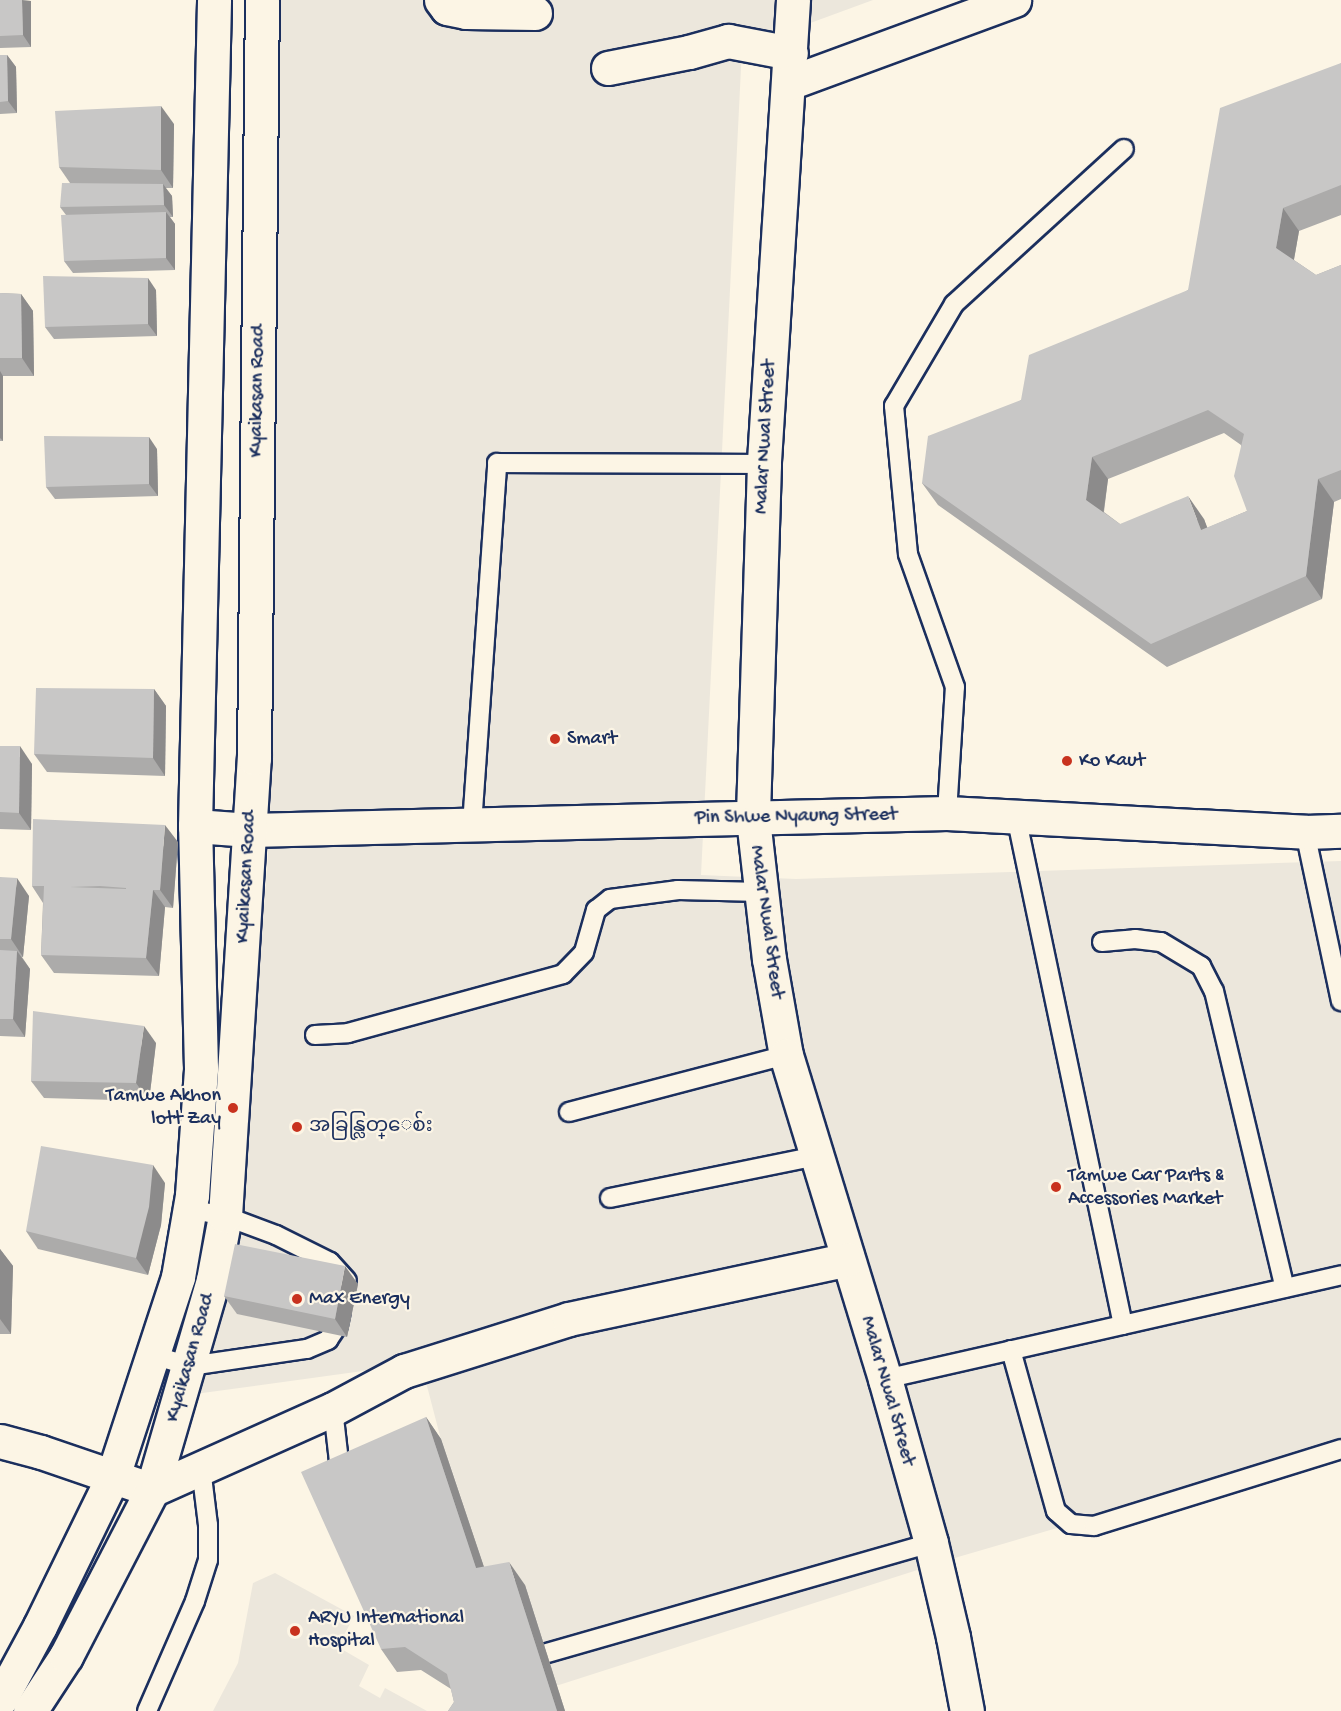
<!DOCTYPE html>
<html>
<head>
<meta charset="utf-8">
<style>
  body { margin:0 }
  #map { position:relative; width:1341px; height:1711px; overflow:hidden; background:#fcf5e5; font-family:"Gochi Hand","Noto Sans Myanmar",sans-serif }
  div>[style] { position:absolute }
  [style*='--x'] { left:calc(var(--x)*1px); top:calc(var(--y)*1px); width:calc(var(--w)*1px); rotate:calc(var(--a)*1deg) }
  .built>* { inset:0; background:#ece7dc }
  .roads { filter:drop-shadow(2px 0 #1b2f5e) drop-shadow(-2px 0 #1b2f5e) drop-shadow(0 2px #1b2f5e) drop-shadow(0 -2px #1b2f5e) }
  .lane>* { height:18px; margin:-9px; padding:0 9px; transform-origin:9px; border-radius:9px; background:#fcf5e5 }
  .street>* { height:33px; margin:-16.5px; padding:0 16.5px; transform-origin:16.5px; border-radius:16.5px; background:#fcf5e5 }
  .secondary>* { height:33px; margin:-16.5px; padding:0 16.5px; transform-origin:16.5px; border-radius:16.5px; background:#fcf5e5 }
  .primary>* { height:33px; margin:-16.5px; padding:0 16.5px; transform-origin:16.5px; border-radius:16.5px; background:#fcf5e5 }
  .wall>* { inset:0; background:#acabaa }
  .shaded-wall>* { inset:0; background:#8c8b8b }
  .building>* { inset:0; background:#c8c7c6 }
  .dots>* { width:16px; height:16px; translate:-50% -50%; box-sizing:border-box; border:3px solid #fcf5e5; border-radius:50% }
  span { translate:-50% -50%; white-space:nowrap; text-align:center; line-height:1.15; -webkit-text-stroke:4.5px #fcf5e5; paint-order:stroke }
  .street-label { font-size:20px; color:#1b2f5e }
  .poi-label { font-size:20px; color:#1b2f5e }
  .left { translate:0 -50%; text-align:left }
  .right { translate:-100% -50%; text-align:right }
</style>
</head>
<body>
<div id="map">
  <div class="built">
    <i style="clip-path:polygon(276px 0,873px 0,742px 48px,701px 875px,796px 879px,1341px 861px,1341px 1445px,958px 1557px,509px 1701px,421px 1363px,195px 1394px,240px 1195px,268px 858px)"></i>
    <i style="clip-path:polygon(275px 1573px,354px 1616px,338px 1647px,369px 1665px,359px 1686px,380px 1698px,385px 1688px,427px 1711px,213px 1711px,238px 1663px,253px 1583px)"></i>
  </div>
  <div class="roads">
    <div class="lane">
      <i style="--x:947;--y:813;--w:126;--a:-86.4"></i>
      <i style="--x:955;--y:687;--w:141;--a:-109.5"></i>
      <i style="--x:908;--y:554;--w:149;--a:-95.4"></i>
      <i style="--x:894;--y:406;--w:118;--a:-59.5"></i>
      <i style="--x:954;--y:304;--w:230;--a:-42.4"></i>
      <i style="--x:1016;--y:816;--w:520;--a:78.13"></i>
      <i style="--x:472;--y:825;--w:363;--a:-86"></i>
      <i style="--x:497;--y:463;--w:267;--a:0.2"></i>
      <i style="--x:1305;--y:832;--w:173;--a:78"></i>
      <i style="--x:1102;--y:942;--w:33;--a:-5"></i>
      <i style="--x:1135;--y:939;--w:26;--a:7"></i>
      <i style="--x:1161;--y:942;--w:47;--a:31"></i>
      <i style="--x:1201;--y:966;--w:28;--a:63"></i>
      <i style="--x:1214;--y:991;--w:305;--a:76.6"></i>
      <i style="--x:315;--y:1035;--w:33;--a:-3"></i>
      <i style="--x:348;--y:1033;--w:223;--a:-15.3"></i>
      <i style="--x:563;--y:974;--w:30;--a:-46"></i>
      <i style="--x:584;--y:952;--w:44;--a:-74.1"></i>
      <i style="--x:596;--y:910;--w:18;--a:-38"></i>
      <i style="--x:610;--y:899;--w:69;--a:-7.5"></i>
      <i style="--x:678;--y:890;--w:83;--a:1.4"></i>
      <i style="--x:569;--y:1112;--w:224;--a:-14.7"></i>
      <i style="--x:610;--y:1198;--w:210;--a:-11.5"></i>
      <i style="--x:189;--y:1209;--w:37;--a:11"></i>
      <i style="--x:225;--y:1216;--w:54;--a:20.4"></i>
      <i style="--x:276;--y:1235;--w:60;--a:26.6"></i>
      <i style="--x:330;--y:1262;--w:25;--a:48"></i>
      <i style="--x:1011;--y:1350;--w:167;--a:74.4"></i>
      <i style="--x:1056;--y:1511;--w:20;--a:41"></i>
      <i style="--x:1071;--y:1524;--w:23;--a:5"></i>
      <i style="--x:1094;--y:1526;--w:259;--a:-17.3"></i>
      <i style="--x:153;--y:1355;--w:39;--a:17"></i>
      <i style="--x:190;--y:1366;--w:118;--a:-8.3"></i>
      <i style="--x:307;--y:1349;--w:23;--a:-23"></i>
      <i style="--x:328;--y:1340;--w:18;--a:-56"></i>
      <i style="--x:338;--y:1325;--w:14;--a:-78"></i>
      <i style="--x:885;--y:1379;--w:468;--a:-12.8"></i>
      <i style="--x:333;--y:1409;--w:70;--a:83.5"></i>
      <i style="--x:547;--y:1653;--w:399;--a:-16"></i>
      <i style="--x:147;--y:1711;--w:120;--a:-66.4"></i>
      <i style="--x:195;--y:1601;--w:43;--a:-72.4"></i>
      <i style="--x:208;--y:1560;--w:35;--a:-90"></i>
      <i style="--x:208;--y:1525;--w:57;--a:-97"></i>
    </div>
    <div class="street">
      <i style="--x:441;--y:0;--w:10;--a:53"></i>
      <i style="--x:447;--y:8;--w:19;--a:12"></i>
      <i style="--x:466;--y:12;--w:69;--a:0.8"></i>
      <i style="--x:793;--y:0;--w:465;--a:93.6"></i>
      <i style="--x:764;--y:464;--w:355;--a:91.8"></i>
      <i style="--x:753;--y:819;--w:141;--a:83.5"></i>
      <i style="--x:769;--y:959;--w:97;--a:80"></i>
      <i style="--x:786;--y:1055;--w:339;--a:73"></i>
      <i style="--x:885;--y:1379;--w:170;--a:74.3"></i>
      <i style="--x:931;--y:1543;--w:97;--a:76.8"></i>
      <i style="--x:953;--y:1637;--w:75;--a:79.3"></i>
      <i style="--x:608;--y:68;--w:83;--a:-11.2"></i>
      <i style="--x:689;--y:52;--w:41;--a:-15.8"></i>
      <i style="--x:728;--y:41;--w:64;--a:10.8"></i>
      <i style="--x:789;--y:83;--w:240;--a:-20.2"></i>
      <i style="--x:0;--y:1441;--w:42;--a:15"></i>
      <i style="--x:41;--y:1452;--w:117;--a:18.9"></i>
      <i style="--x:152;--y:1490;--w:198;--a:-24.1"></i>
      <i style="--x:333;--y:1409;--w:81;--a:-28.2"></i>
      <i style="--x:404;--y:1371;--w:173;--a:-17.5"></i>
      <i style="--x:569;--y:1319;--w:285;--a:-12.1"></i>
    </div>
    <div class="secondary">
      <i style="--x:195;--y:826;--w:55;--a:4.2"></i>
      <i style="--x:250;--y:830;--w:697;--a:-1.4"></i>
      <i style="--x:947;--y:813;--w:359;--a:3"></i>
      <i style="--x:1305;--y:832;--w:36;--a:-2"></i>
    </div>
    <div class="primary">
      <i style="--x:0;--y:1700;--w:84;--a:-61.6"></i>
      <i style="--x:40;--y:1626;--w:167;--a:-64"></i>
      <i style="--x:113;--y:1476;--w:209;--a:-71.9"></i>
      <i style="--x:178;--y:1277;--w:83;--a:-80.3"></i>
      <i style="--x:192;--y:1195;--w:127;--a:-85.9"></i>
      <i style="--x:201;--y:1068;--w:242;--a:-91.4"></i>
      <i style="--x:195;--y:826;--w:826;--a:-88.68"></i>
      <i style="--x:30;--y:1711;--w:66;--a:-56.8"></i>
      <i style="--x:66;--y:1656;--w:187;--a:-62.6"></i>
      <i style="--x:152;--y:1490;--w:219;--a:-73.8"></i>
      <i style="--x:213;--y:1280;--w:65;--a:-79.4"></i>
      <i style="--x:225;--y:1216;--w:459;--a:-86.4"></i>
      <i style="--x:254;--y:758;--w:758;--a:-89.4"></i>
    </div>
  </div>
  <div class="wall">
    <i style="clip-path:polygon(0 0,31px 1px,31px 47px,0 48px)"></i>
    <i style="clip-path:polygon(0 55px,7px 55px,16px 67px,17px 113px,0 114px)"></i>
    <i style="clip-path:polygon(evenodd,1341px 63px,1341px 215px,1299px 231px,1294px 260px,1316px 275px,1341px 265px,1341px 499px,1334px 502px,1322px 599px,1167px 667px,938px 505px,922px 483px,1021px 400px,1188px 290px,1341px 63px,1224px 433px,1241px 445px,1247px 511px,1207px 528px,1204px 519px,1120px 524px,1104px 512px,1108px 479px,1224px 433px)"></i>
    <i style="clip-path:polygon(174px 124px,173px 188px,165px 188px,172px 196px,173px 217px,170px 217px,175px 224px,175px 270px,73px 273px,64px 261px,66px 215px,60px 207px,70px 183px,59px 167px)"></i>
    <i style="clip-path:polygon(156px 290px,157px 336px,54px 339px,45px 327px)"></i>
    <i style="clip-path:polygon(0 293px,21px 294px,33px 311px,34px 376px,3px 376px,3px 441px,0 441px)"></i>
    <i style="clip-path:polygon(157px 449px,158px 496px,55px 499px,46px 487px)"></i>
    <i style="clip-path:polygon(154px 689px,166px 706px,165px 776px,47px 772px,34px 754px)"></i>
    <i style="clip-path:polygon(0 746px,32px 764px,31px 830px,0 829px)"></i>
    <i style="clip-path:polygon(178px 842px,173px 908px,165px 907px,159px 976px,54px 973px,41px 955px,43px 903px,32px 886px)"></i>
    <i style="clip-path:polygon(0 877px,29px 896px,23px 957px,22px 957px,30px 969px,25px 1037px,0 1036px)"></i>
    <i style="clip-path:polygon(156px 1043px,149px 1101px,44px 1098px,31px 1081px)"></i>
    <i style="clip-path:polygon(165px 1183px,161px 1225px,148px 1275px,38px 1249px,26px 1231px)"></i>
    <i style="clip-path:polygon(0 1249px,13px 1266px,11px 1334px,0 1334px)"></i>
    <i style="clip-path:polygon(358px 1284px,347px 1337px,237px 1314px,224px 1296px)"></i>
    <i style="clip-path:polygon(426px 1417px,441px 1439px,484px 1567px,525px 1585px,565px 1711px,448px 1711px,454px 1702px,451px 1689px,421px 1670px,397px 1672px,381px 1649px)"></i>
  </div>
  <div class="shaded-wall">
    <i style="clip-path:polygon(22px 0,31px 1px,31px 47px,23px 35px)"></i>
    <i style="clip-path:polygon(7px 55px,16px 67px,17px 113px,8px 101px)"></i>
    <i style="clip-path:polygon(161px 106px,174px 124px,173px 188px,161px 170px)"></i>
    <i style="clip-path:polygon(163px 184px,172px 196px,173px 217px,164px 205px)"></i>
    <i style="clip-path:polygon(1283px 208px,1299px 231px,1292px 270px,1276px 248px)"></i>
    <i style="clip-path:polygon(166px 212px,175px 224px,175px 270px,166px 258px)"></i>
    <i style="clip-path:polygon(148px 278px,156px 290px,157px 336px,148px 324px)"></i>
    <i style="clip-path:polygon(21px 294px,33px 311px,34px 376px,22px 358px)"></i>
    <i style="clip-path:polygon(0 371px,3px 376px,3px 441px,0 438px)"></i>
    <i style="clip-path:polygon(149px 437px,157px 449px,158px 496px,149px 484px)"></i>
    <i style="clip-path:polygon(1092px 457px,1108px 479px,1102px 523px,1086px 500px)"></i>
    <i style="clip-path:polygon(1318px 479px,1334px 502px,1322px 599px,1306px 576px)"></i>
    <i style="clip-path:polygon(1188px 496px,1204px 519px,1217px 553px,1201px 530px)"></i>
    <i style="clip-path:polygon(154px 689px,166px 706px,165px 776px,153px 758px)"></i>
    <i style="clip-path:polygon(20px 746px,32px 764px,31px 830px,19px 813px)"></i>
    <i style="clip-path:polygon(165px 825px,178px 842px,173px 908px,160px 890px)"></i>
    <i style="clip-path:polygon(17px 878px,29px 896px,23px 957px,11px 939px)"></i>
    <i style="clip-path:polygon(153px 890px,165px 907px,159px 976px,146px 958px)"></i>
    <i style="clip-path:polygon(17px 951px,30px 969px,25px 1037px,13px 1019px)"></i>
    <i style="clip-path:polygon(144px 1026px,156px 1043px,149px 1101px,136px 1083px)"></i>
    <i style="clip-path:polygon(153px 1165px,165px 1183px,161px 1225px,148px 1275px,136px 1258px)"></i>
    <i style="clip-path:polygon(0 1249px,13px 1266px,11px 1334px,0 1319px)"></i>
    <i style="clip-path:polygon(345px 1266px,358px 1284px,347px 1337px,335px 1319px)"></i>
    <i style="clip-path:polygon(426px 1417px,441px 1439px,492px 1591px,476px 1568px)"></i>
    <i style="clip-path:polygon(509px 1562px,525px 1585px,565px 1711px,557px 1711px)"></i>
  </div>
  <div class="building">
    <i style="clip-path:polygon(0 0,22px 0,23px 35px,0 36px)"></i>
    <i style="clip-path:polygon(0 55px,7px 55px,8px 101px,0 102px)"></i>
    <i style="clip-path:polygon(evenodd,1341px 63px,1341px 185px,1283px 208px,1276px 248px,1316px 275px,1341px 265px,1341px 470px,1318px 479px,1306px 576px,1151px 644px,922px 483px,928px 436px,1021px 400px,1029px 355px,1188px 290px,1220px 108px,1341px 63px,1208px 410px,1244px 434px,1234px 476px,1247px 511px,1201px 530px,1188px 496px,1120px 524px,1086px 500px,1092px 457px,1208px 410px)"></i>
    <i style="clip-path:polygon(161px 106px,161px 170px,59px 167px,55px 111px)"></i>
    <i style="clip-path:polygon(62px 183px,163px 184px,164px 205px,60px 207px)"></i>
    <i style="clip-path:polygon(166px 212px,166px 258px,64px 261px,61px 215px)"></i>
    <i style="clip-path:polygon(43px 276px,148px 278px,148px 324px,45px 327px)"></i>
    <i style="clip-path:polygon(0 293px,21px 294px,22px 358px,0 358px)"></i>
    <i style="clip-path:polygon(44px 436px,149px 437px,149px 484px,46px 487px)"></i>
    <i style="clip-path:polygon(36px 688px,154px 689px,153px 758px,34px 754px)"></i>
    <i style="clip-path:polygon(0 746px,20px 746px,19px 813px,0 812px)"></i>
    <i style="clip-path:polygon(evenodd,33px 819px,165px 825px,160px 890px,153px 890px,146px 958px,41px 955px,44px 886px,32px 886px,33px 819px,100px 886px,126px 888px,126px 889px,70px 887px,100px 886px)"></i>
    <i style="clip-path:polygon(0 877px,17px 878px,11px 939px,0 939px)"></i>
    <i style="clip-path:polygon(0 950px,17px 951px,13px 1019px,0 1019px)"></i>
    <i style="clip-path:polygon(33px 1011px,144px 1026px,136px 1083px,31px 1081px)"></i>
    <i style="clip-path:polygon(41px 1146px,153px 1165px,149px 1207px,136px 1258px,26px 1231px)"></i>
    <i style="clip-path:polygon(235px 1244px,345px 1266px,335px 1319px,224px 1296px)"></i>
    <i style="clip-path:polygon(426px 1417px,476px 1568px,509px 1562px,557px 1711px,448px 1711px,454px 1702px,447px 1674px,405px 1647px,381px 1649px,301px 1472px)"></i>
  </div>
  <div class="dots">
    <i style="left:555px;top:739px;background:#c8321e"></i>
    <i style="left:1067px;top:761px;background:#c8321e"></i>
    <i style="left:233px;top:1108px;background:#c8321e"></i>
    <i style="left:297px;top:1127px;background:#c8321e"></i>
    <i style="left:1056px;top:1187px;background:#c8321e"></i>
    <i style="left:297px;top:1299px;background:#c8321e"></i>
    <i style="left:295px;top:1631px;background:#c8321e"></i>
  </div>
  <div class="street-label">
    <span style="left:258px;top:391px;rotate:-89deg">Kyaikasan Road</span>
    <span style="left:766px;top:437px;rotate:-87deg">Malar Nwal Street</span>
    <span style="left:796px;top:817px;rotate:-1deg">Pin Shwe Nyaung Street</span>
    <span style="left:247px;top:877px;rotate:-87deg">Kyaikasan Road</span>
    <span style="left:766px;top:922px;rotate:82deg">Malar Nwal Street</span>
    <span style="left:191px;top:1358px;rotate:-74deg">Kyaikasan Road</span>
    <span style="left:887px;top:1391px;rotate:74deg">Malar Nwal Street</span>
  </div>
  <div class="poi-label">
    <span class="left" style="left:567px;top:739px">Smart</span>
    <span class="left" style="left:1079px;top:761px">Ko Kaut</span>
    <span class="right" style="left:221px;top:1108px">Tamwe Akhon<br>lott Zay</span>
    <span class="left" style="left:309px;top:1127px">အခြန္လြတ္ေစ်း</span>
    <span class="left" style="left:1068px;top:1188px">Tamwe Car Parts &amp;<br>Accessories Market</span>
    <span class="left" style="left:309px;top:1299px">Max Energy</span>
    <span class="left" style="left:308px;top:1630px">ARYU International<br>Hospital</span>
  </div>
</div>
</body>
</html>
